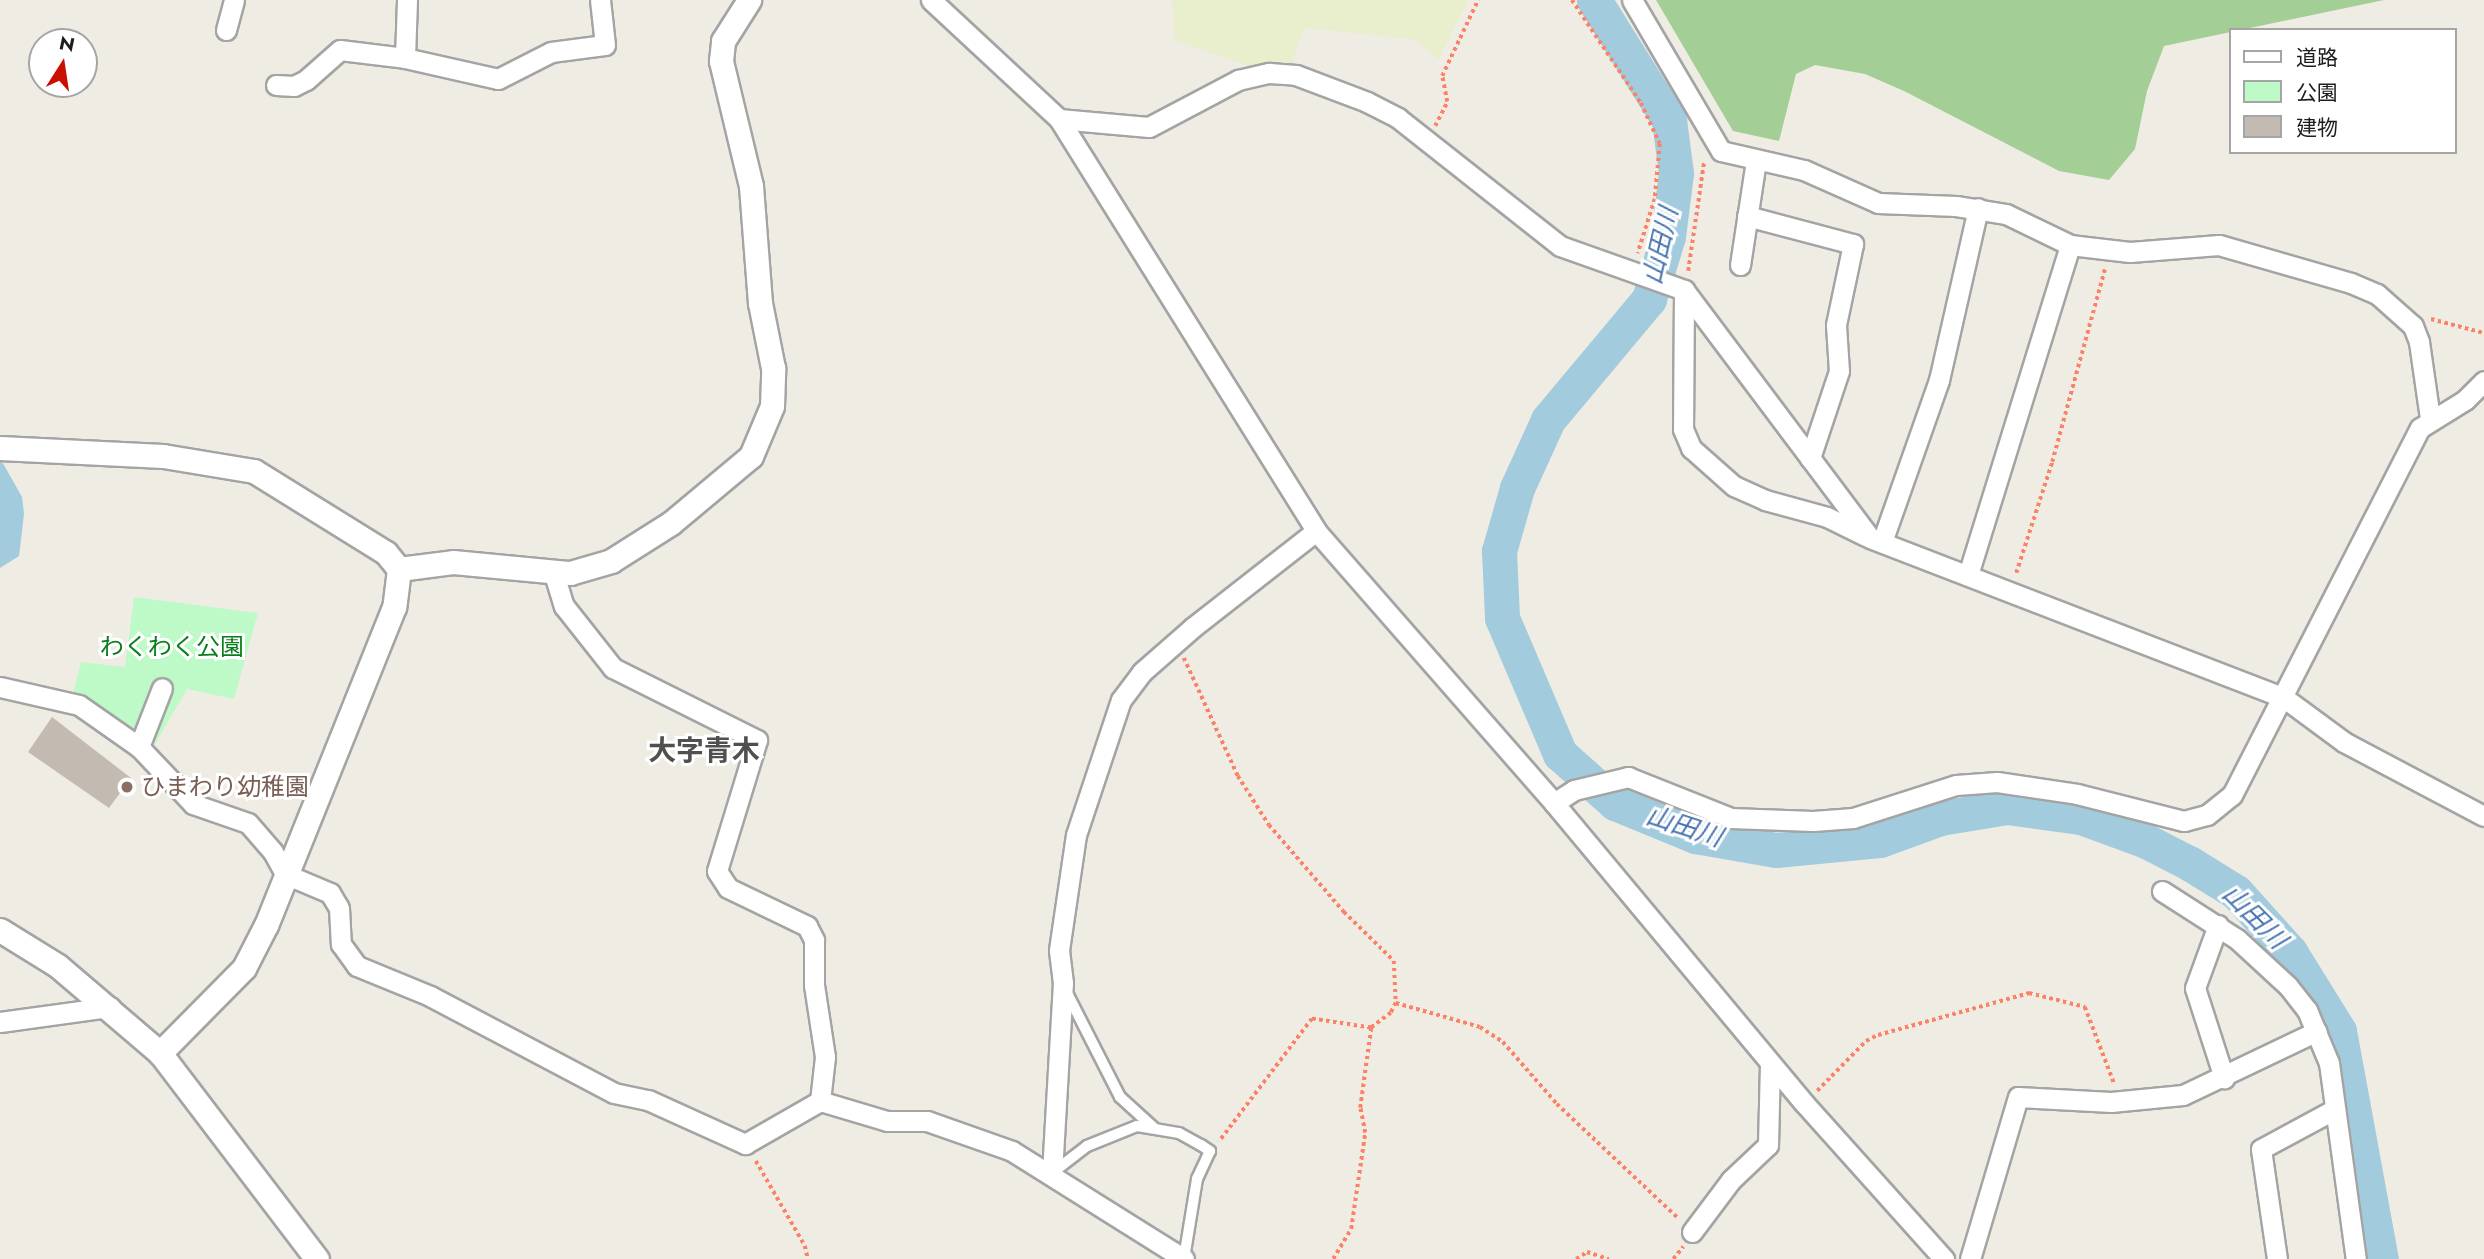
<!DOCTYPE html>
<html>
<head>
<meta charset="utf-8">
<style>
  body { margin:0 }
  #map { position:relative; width:2484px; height:1259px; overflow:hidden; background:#efece3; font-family:Jost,"Noto Sans JP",sans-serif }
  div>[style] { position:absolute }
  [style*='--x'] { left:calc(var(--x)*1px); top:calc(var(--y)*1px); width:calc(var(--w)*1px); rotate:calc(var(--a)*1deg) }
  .farmland>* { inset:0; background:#e9eecd }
  .forest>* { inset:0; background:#a3cf96 }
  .park>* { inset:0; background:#befac8 }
  .water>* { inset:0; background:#a2cbde }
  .river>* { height:35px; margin:-17.5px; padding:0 17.5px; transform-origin:17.5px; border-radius:17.5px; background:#a2cbde }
  .building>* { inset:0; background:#c3bbb2 }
  .path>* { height:3.5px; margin-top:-1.75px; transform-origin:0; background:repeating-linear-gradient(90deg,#fd8166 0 3.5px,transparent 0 7px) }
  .roads { filter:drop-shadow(2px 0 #a4a4a4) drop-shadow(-2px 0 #a4a4a4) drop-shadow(0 2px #a4a4a4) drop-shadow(0 -2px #a4a4a4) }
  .service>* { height:10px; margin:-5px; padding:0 5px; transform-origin:5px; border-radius:5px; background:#fff }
  .minor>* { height:19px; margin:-9.5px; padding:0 9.5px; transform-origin:9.5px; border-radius:9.5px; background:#fff }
  .tertiary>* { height:23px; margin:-11.5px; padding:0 11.5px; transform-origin:11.5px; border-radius:11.5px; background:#fff }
  .dots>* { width:19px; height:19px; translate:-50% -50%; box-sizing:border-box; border:4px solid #fff; border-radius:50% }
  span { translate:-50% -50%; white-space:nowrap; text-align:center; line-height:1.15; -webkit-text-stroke:6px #fff; paint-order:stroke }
  .park-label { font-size:24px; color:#097d1c }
  .education-label { font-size:24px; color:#785e54 }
  .left { translate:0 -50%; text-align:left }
  .water-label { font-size:26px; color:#4873af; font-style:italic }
  .quarter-label { font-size:28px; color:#505050; font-weight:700 }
  .legend { position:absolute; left:2229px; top:28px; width:228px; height:126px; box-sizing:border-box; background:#fff; border:2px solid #a5a5a5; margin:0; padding:9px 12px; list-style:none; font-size:21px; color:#1d1d1d }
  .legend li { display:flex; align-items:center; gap:14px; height:35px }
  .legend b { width:35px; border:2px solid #a5a5a5 }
  .north { position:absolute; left:28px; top:28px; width:70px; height:70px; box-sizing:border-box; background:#fff; border:2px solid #a5a5a5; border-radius:50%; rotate:12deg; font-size:19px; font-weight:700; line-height:28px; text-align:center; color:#1d1d1d }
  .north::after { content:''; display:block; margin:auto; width:24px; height:32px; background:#ca1000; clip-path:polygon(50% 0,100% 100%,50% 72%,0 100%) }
</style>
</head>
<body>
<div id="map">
  <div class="farmland">
    <i style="clip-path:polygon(1172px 0,1468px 0,1439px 59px,1413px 39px,1304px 28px,1291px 67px,1258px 69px,1175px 41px)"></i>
  </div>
  <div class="forest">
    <i style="clip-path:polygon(1656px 0,2384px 0,2164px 46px,2147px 91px,2135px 149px,2109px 180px,2059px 171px,1904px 91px,1865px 74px,1815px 65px,1796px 74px,1779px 141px,1733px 131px)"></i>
  </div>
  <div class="park">
    <i style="clip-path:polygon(134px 597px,258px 613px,234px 699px,187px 689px,155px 744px,72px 697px,81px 662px,125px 667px)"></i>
  </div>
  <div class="water">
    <i style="clip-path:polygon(0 458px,22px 497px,24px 514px,19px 556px,0 568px)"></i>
  </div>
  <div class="river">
    <i style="--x:1594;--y:0;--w:142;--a:58"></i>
    <i style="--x:1669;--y:120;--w:53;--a:82.5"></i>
    <i style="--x:1676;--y:173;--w:64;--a:97.2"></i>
    <i style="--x:1668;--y:236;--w:66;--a:106.8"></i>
    <i style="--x:1649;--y:299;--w:158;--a:129.9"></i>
    <i style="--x:1548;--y:420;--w:75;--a:114.5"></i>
    <i style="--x:1517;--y:488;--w:66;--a:105.9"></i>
    <i style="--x:1499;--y:551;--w:67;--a:87.4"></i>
    <i style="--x:1502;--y:618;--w:148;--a:66.9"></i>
    <i style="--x:1560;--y:754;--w:74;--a:41.7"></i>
    <i style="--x:1615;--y:803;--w:87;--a:22.4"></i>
    <i style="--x:1695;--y:836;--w:82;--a:9.8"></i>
    <i style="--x:1776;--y:850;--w:104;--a:-5.5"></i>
    <i style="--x:1880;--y:840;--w:64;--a:-20.1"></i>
    <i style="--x:1940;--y:818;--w:68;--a:-9.3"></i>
    <i style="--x:2007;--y:807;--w:75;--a:7.7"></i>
    <i style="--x:2081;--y:817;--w:67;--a:20.1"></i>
    <i style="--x:2144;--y:840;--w:51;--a:27.1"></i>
    <i style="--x:2189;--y:863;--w:55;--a:31.7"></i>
    <i style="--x:2236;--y:892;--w:81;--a:48"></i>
    <i style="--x:2290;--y:952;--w:93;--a:58.2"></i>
    <i style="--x:2339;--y:1031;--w:232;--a:79.6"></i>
  </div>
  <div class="building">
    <i style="clip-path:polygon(52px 717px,131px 778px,109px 808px,28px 752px)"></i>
  </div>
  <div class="path">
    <i style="--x:1572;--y:0;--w:124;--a:56.2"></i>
    <i style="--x:1641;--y:103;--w:45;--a:65.1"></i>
    <i style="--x:1660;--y:144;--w:55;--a:95.2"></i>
    <i style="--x:1655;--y:199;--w:57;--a:107.5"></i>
    <i style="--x:1435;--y:126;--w:27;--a:-63"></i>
    <i style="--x:1447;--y:102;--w:26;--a:-101"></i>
    <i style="--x:1442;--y:76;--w:84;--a:-64.7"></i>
    <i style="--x:1688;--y:271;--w:111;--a:-81.7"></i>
    <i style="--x:2431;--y:319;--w:55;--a:14.8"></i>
    <i style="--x:2016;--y:573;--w:117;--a:-72"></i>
    <i style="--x:2052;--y:462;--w:201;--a:-74.7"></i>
    <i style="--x:1184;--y:658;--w:130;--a:65.4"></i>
    <i style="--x:1238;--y:776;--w:58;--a:57.7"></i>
    <i style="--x:1269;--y:825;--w:115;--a:49.2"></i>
    <i style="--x:1344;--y:912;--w:70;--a:44.4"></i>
    <i style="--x:1394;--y:961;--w:42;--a:87.3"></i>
    <i style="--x:1396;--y:1003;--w:11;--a:117"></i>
    <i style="--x:1391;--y:1013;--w:25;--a:143"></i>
    <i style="--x:1371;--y:1028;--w:60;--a:-171.3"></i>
    <i style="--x:1312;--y:1019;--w:154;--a:127.1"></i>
    <i style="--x:1396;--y:1003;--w:87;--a:15.9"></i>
    <i style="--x:1480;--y:1027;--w:27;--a:33"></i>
    <i style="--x:1503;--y:1042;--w:82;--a:48.9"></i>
    <i style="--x:1557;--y:1104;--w:168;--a:43.3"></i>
    <i style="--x:1817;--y:1091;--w:70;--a:-45.6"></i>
    <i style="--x:1866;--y:1041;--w:13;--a:-27"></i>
    <i style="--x:1878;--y:1035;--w:157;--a:-15.5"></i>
    <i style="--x:2029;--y:993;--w:58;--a:14"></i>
    <i style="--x:2085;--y:1007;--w:81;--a:69.1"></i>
    <i style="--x:756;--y:1161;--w:98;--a:60"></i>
    <i style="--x:805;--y:1246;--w:13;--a:77"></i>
    <i style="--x:1333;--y:1259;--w:35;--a:-59"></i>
    <i style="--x:1351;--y:1229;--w:97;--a:-81.7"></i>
    <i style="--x:1365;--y:1133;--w:25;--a:-101"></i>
    <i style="--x:1360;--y:1108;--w:81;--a:-82.2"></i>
    <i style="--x:1576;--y:1259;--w:13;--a:-32"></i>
    <i style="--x:1587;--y:1252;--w:23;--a:18"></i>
    <i style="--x:1673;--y:1259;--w:16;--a:-50"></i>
  </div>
  <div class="roads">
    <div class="service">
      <i style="--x:1066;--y:991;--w:119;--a:63"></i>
      <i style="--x:1120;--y:1097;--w:45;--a:42.3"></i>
      <i style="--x:1052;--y:1173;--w:44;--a:-37.6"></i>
      <i style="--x:1087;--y:1146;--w:54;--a:-21.8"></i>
      <i style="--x:1137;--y:1126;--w:43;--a:9.5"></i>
      <i style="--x:1179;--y:1133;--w:25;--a:29"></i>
      <i style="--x:1201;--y:1145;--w:11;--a:34"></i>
      <i style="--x:1210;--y:1151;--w:31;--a:115"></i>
      <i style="--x:1197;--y:1179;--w:80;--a:99.3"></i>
    </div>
    <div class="minor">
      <i style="--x:407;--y:0;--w:58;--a:92"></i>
      <i style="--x:405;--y:58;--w:95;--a:12.7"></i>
      <i style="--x:498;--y:79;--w:59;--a:-27"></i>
      <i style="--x:551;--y:52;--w:54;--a:-7.4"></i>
      <i style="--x:605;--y:45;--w:45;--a:-96.3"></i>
      <i style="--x:931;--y:0;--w:175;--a:42.9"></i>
      <i style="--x:1059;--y:119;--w:486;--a:58"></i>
      <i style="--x:1316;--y:531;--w:361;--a:48.8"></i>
      <i style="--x:1554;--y:803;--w:391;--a:50.2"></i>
      <i style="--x:1804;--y:1103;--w:210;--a:48.1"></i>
      <i style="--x:1632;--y:0;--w:175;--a:59.5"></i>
      <i style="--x:1721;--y:151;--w:85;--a:12.9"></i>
      <i style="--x:1804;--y:170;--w:81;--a:24"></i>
      <i style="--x:1878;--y:203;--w:78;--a:2.2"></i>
      <i style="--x:1956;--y:206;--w:51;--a:9.1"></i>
      <i style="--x:2006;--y:214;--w:71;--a:25.8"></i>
      <i style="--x:2070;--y:245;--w:60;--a:6.7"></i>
      <i style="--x:2130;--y:252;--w:89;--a:-4.5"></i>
      <i style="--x:2219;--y:245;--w:137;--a:16.1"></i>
      <i style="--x:2351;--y:283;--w:28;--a:23"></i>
      <i style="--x:2377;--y:294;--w:48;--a:41.6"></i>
      <i style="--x:2413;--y:326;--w:17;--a:69"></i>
      <i style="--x:2419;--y:342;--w:77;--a:81.8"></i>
      <i style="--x:226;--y:30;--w:31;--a:-75"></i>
      <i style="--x:276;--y:85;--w:18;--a:3"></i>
      <i style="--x:294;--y:86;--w:13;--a:-27"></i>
      <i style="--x:306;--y:80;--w:45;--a:-41.4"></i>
      <i style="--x:340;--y:50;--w:65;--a:7"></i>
      <i style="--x:1059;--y:119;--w:90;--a:5.1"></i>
      <i style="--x:1149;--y:127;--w:101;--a:-27.8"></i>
      <i style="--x:1238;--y:80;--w:32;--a:-13"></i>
      <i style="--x:1269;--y:73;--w:27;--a:4"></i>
      <i style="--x:1296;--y:75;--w:76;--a:20.8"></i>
      <i style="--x:1367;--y:102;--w:35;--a:27"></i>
      <i style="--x:1398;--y:118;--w:206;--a:38.3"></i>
      <i style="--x:1560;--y:246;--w:132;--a:19.5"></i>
      <i style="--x:1684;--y:290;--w:310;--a:53.1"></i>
      <i style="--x:1870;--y:538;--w:443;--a:21.1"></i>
      <i style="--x:2283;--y:697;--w:76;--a:36.4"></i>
      <i style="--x:2344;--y:742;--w:158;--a:27.9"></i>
      <i style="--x:1747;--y:216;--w:110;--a:14.8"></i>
      <i style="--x:1853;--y:244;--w:83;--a:101.9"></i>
      <i style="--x:1836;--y:325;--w:46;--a:86.3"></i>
      <i style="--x:1839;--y:371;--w:92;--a:108.4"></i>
      <i style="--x:1740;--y:265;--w:106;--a:-81.3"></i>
      <i style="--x:1684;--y:290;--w:139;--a:90.4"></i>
      <i style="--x:1683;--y:429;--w:21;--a:67"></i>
      <i style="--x:1691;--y:448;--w:57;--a:41.5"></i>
      <i style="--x:1734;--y:486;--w:34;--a:24"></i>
      <i style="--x:1765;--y:500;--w:64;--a:15.3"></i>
      <i style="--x:1827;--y:517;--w:43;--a:26"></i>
      <i style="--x:1882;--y:542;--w:172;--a:-70.6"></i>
      <i style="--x:1939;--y:380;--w:176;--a:-77.2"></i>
      <i style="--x:554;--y:574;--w:34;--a:73"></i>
      <i style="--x:564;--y:606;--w:79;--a:51.7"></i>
      <i style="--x:613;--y:668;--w:161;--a:26.6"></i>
      <i style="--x:757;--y:740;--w:137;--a:107"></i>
      <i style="--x:717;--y:871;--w:20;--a:57"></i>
      <i style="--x:728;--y:888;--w:88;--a:25.7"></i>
      <i style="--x:807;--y:926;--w:16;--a:63"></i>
      <i style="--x:814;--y:940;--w:45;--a:90"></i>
      <i style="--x:814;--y:985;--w:73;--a:81.3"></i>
      <i style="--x:825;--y:1057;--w:44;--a:96.5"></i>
      <i style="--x:1968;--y:575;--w:345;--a:-72.8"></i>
      <i style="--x:0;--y:687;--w:81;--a:12.8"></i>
      <i style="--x:79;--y:705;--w:73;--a:35"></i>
      <i style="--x:139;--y:747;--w:79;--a:46.5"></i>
      <i style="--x:193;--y:804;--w:58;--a:19.1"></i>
      <i style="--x:248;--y:823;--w:38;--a:49"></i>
      <i style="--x:273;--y:852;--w:25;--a:61"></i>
      <i style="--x:285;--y:874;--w:49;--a:22.9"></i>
      <i style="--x:330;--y:893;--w:17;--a:59"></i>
      <i style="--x:339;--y:908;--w:36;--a:87"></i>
      <i style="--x:341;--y:944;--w:27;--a:54"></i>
      <i style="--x:357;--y:966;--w:79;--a:22.3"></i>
      <i style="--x:430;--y:996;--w:208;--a:27.8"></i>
      <i style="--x:614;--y:1093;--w:35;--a:12"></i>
      <i style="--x:648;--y:1100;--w:107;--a:24.4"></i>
      <i style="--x:745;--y:1144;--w:86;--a:-29.8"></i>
      <i style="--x:820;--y:1101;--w:70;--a:16.6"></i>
      <i style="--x:887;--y:1121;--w:40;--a:0"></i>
      <i style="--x:927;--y:1121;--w:90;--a:19.4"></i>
      <i style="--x:1012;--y:1151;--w:203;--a:32.1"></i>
      <i style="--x:139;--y:747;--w:63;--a:-68.7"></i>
      <i style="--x:1554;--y:803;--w:24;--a:-33"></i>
      <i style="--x:1574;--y:790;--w:56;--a:-13.5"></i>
      <i style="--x:1628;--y:777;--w:111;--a:21.7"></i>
      <i style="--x:1731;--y:818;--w:82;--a:2.1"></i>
      <i style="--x:1813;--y:821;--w:40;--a:-4.3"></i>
      <i style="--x:1853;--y:818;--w:108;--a:-17.8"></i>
      <i style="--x:1956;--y:785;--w:41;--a:-4.2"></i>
      <i style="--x:1997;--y:782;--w:81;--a:8.5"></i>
      <i style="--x:2077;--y:794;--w:110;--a:14.2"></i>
      <i style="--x:2184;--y:821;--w:24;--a:-15"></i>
      <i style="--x:2207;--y:815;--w:32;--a:-39"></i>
      <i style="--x:2232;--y:795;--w:412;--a:-62.9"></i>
      <i style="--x:2420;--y:428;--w:53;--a:-31.9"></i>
      <i style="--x:2465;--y:400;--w:27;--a:-45"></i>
      <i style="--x:2162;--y:891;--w:89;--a:32.6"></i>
      <i style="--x:2237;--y:939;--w:69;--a:42.7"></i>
      <i style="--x:2288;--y:986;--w:31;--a:52"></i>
      <i style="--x:2307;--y:1010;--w:57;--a:67.5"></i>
      <i style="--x:2329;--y:1063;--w:198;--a:82.2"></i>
      <i style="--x:2218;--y:925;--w:67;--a:110.1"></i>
      <i style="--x:2195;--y:988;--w:95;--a:72.1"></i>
      <i style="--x:0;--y:1022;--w:111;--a:-7.8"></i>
      <i style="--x:1052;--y:1173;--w:190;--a:-86.7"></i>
      <i style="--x:1063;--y:983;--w:33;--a:-97"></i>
      <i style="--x:1059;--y:950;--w:116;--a:-81.6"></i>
      <i style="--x:1076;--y:835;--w:142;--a:-71.6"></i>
      <i style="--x:1121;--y:700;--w:35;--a:-53"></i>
      <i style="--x:1142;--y:672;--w:67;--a:-41.3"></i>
      <i style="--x:1192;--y:628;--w:157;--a:-38"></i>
      <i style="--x:1692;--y:1232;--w:65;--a:-53.1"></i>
      <i style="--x:1731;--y:1180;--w:51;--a:-43.4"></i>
      <i style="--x:1768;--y:1145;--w:81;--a:-88.6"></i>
      <i style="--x:1970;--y:1259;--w:169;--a:-73.5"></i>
      <i style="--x:2018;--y:1097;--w:93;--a:3.1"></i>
      <i style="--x:2111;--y:1102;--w:72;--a:-5.6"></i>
      <i style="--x:2183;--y:1095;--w:148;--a:-25.5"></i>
      <i style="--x:2277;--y:1259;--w:111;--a:-98.3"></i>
      <i style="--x:2261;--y:1149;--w:84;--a:-28.4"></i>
    </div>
    <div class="tertiary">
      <i style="--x:0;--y:448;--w:163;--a:2.8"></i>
      <i style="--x:163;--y:456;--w:92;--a:9.4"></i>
      <i style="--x:254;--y:471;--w:155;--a:31.8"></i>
      <i style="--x:386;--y:553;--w:21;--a:51"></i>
      <i style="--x:399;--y:569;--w:38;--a:97"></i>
      <i style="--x:394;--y:607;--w:343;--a:111.9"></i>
      <i style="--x:266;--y:925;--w:48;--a:117.1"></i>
      <i style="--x:244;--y:968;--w:120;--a:134.7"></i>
      <i style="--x:399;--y:569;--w:54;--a:-7.4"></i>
      <i style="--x:453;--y:562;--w:118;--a:5.4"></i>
      <i style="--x:570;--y:573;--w:43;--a:-16.3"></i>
      <i style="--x:611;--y:561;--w:71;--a:-32.3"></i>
      <i style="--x:671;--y:523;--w:104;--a:-39.9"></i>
      <i style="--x:751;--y:456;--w:54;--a:-67.2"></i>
      <i style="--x:772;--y:406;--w:38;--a:-88"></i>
      <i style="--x:773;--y:368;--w:66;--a:-101.3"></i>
      <i style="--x:760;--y:303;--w:117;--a:-94.4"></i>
      <i style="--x:751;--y:186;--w:129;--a:-103.5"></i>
      <i style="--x:721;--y:61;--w:20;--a:-84"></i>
      <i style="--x:723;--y:41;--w:49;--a:-57.6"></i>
      <i style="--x:0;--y:930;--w:68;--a:31.8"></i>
      <i style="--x:58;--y:966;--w:134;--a:40.5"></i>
      <i style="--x:160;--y:1053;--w:259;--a:52.7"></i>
    </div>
  </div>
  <div class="dots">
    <i style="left:127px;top:787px;background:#8d6e63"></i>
  </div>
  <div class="park-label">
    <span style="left:172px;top:647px">わくわく公園</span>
  </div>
  <div class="education-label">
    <span class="left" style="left:141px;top:787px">ひまわり幼稚園</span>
  </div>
  <div class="water-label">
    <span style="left:1661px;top:246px;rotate:-77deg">山田川</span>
    <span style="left:1684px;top:827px;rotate:18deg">山田川</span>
    <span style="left:2254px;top:917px;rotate:45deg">山田川</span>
  </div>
  <div class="quarter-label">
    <span style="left:704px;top:751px">大字青木</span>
  </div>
  <ul class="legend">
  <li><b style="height:9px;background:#fff"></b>道路</li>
  <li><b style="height:19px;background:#befac8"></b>公園</li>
  <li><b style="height:19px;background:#c3bbb2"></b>建物</li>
  </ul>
  <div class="north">N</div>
</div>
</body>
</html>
